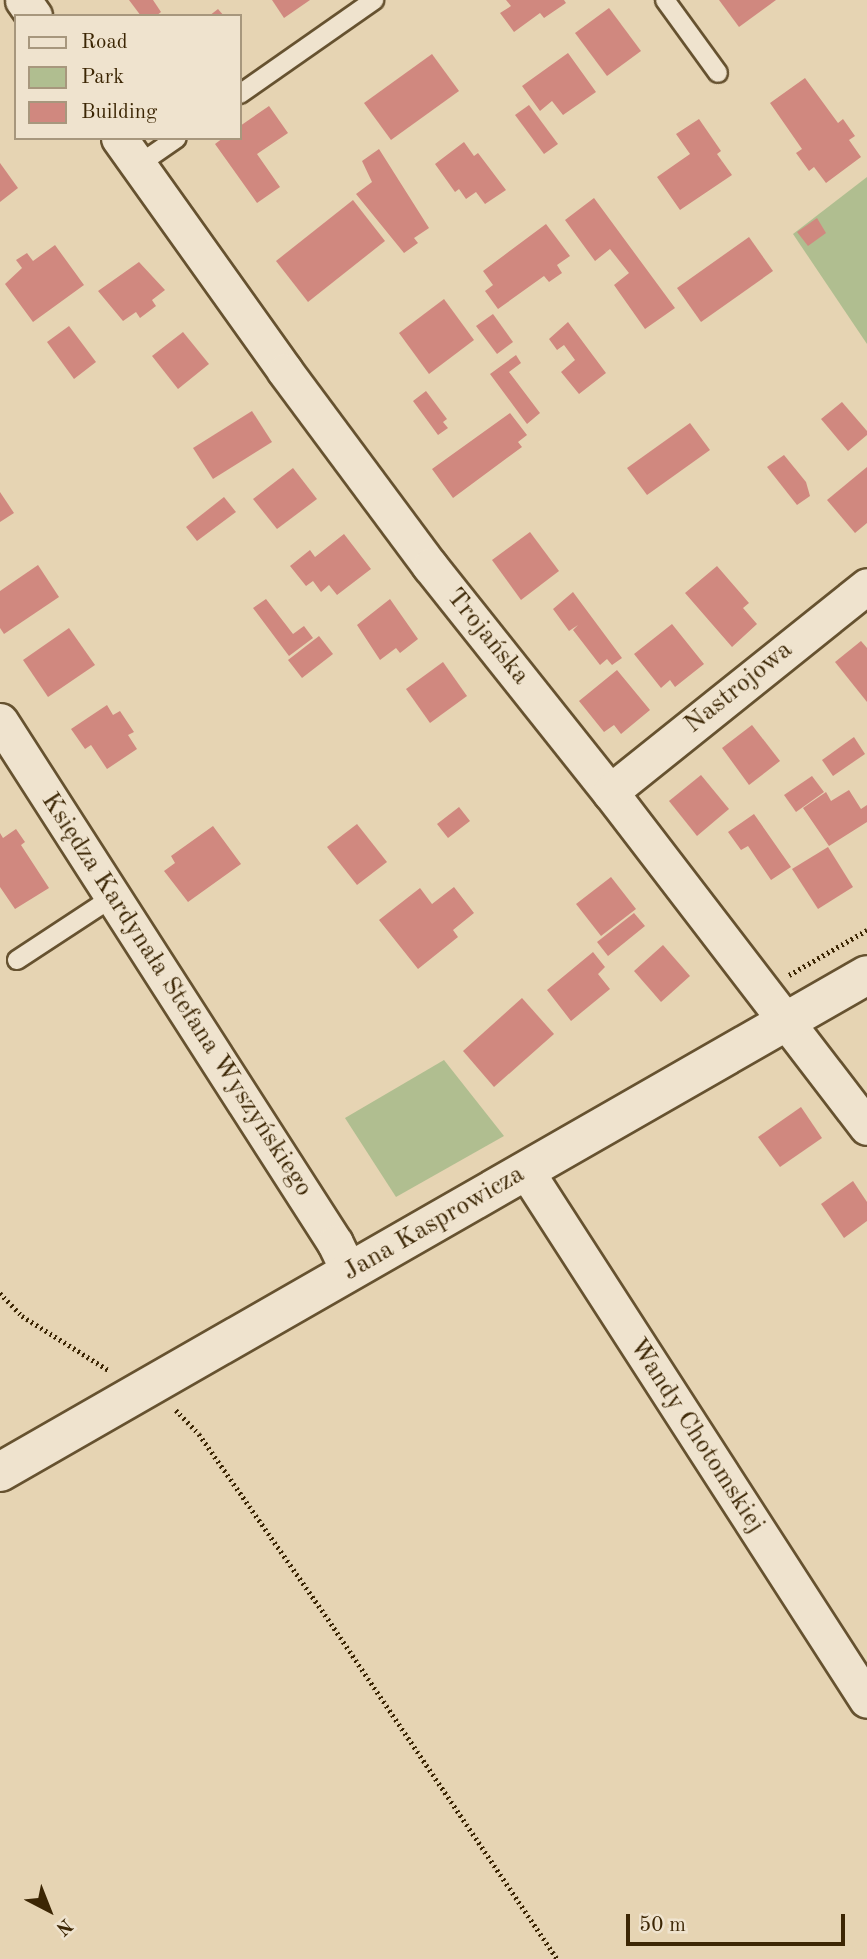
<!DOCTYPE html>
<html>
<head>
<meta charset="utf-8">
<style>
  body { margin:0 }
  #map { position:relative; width:867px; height:1959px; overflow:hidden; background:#e6d4b3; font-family:"Old Standard TT",serif }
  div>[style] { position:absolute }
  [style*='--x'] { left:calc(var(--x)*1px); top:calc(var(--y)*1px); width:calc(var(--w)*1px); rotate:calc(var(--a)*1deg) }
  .green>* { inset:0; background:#b0be90 }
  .building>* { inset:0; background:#d0887f }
  .path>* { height:4.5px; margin-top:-2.25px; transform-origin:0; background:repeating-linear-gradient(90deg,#3c2604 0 2px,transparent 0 5.5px) }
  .roads { filter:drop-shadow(2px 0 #665230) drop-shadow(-2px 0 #665230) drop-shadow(0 2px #665230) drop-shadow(0 -2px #665230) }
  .lane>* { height:18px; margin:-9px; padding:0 9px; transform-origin:9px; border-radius:9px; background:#efe3ce }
  .street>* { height:35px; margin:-17.5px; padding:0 17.5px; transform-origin:17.5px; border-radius:17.5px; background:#efe3ce }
  .secondary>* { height:38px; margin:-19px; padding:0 19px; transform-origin:19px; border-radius:19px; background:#efe3ce }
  span { translate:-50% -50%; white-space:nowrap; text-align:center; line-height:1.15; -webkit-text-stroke:5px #efe3ce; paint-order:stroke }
  .street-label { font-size:26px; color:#3c2604 }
  .legend { position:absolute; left:14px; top:14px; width:228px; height:126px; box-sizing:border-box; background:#efe3ce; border:2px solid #a7977d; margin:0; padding:9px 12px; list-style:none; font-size:21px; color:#3c2604 }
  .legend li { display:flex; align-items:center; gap:14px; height:35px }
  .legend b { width:35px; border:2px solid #a7977d }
  .north { position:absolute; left:14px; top:1875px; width:70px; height:70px; -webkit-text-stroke:5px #efe3ce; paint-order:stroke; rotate:138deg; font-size:19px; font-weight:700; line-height:28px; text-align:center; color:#3c2604 }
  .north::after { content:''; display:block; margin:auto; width:24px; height:32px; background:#3c2604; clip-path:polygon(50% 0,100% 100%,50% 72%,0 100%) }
  .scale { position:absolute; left:626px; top:1914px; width:219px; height:32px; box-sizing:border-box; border:4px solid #3c2604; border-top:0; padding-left:9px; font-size:21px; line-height:24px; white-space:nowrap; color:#3c2604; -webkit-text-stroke:5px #efe3ce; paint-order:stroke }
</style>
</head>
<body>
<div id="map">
  <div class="green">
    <i style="clip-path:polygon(867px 177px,867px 344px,793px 234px)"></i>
    <i style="clip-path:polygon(444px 1060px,504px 1136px,396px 1197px,345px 1118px)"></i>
  </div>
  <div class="building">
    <i style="clip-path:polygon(129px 0,153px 0,161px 12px,156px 16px,141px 16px)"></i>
    <i style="clip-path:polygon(272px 0,310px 0,284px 18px)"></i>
    <i style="clip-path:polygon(506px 0,564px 0,566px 3px,544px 18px,540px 13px,514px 32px,500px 13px,511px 6px)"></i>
    <i style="clip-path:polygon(719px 0,776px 0,739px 27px)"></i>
    <i style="clip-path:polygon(609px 8px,641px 51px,607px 76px,575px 33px)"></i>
    <i style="clip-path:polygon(218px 9px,224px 16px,209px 16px)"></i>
    <i style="clip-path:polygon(568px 53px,596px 92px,563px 115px,552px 101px,540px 111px,522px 86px)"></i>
    <i style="clip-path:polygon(432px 54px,459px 91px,391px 140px,364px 103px)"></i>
    <i style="clip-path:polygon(805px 78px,838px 123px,843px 119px,855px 136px,849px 140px,861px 157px,826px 183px,814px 167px,809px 171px,796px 153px,802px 149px,770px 103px)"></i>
    <i style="clip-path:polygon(529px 105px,558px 144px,544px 154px,515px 115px)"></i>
    <i style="clip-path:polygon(269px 106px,288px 133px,257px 154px,280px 187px,257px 203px,215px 144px,223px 138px,240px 138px,240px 126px)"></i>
    <i style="clip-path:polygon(699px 119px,721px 151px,717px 154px,732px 175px,680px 210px,657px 177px,690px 154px,676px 134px)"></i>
    <i style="clip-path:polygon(464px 142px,474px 156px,478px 153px,506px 190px,485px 204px,476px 192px,466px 199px,459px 189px,455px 192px,435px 164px)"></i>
    <i style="clip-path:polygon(379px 149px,429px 228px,414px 238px,418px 243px,404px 253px,356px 194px,372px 182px,362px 161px)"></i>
    <i style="clip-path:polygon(0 163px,18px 188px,0 202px)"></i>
    <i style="clip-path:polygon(594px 198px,675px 308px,645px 329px,614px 285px,629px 273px,610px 249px,595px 261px,565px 220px)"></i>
    <i style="clip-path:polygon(353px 200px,385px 241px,308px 302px,276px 261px)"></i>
    <i style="clip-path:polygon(817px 218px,826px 233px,808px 246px,797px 232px)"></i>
    <i style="clip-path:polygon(546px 224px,570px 256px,557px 265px,562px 273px,549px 282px,544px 276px,498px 309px,485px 291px,493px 285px,483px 271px)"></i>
    <i style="clip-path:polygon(749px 237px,773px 271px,701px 322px,677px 288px)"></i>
    <i style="clip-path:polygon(55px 245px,84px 285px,33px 322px,5px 284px,22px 268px,16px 260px,27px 253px,33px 261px)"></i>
    <i style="clip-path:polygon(139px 262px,165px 290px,152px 300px,156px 306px,140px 318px,136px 312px,123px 321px,98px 291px)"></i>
    <i style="clip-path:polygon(444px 299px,474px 340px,429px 374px,399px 333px)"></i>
    <i style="clip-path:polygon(493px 314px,513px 342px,497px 354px,476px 326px)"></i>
    <i style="clip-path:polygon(568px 322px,606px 373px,579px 394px,561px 372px,575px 360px,564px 345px,557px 350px,549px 339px)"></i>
    <i style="clip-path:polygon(69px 326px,96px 362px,74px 379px,47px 342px)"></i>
    <i style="clip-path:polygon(183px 332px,209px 364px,178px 389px,152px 356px)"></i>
    <i style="clip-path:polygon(516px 355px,521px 363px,509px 372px,540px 413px,527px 424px,490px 374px)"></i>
    <i style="clip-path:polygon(426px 391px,447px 419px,443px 422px,448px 428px,438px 435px,413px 401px)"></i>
    <i style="clip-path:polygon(842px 402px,867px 431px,867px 435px,848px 451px,821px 419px)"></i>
    <i style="clip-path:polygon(252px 411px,272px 442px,213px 479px,193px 448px)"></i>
    <i style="clip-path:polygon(510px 413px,527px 435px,518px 442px,522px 447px,453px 498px,432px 469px)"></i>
    <i style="clip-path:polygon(690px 423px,710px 450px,647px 495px,627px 468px)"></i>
    <i style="clip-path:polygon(784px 455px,806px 482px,810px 496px,797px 505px,767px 467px)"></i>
    <i style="clip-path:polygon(867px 467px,867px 523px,855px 533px,827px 500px)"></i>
    <i style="clip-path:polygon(293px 468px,317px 499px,277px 529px,253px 499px)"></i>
    <i style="clip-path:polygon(0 492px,14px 513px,0 522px)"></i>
    <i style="clip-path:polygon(224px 497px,236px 512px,197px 541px,186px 527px)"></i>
    <i style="clip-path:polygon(530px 532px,559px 571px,521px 600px,492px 560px)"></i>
    <i style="clip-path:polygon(344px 534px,371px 569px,337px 595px,329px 585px,321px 592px,313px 581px,306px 586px,290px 566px,310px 550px,315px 557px)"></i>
    <i style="clip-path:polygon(38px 565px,59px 597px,4px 634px,0 628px,0 591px)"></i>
    <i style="clip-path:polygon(717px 566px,749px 603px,743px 608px,757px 624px,732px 647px,685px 593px)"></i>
    <i style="clip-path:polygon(573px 592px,622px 658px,612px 665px,607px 659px,600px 665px,573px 630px,578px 625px,569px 631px,553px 609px)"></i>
    <i style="clip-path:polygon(266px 599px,293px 634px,304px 626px,313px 638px,289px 656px,253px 608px)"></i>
    <i style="clip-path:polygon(390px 599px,418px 639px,400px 653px,396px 648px,380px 660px,357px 625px)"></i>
    <i style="clip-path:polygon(672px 624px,704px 664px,675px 687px,670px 680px,661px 688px,634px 654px)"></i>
    <i style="clip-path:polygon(69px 628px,95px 665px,48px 697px,23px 660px)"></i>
    <i style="clip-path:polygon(319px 636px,333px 654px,302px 678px,288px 660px)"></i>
    <i style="clip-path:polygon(861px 641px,867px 648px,867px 702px,835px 662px)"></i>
    <i style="clip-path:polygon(443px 662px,467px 696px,430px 723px,406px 689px)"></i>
    <i style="clip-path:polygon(617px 670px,650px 710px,621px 734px,614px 725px,604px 732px,579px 701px)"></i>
    <i style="clip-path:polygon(107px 705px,113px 715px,120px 711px,134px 732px,128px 735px,137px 749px,107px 769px,91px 745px,85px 749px,71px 729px)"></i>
    <i style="clip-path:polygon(752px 725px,780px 761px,749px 785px,722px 748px)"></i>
    <i style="clip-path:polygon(854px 737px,865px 754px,833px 776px,822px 760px)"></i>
    <i style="clip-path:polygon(701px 775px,729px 809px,697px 836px,669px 801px)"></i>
    <i style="clip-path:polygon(812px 776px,824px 792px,796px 812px,784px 795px)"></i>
    <i style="clip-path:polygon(849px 790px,861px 809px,867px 805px,867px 822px,829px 846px,803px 808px,826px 792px,831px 801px)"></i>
    <i style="clip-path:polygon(459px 807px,470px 821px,448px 838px,437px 824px)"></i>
    <i style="clip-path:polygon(754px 814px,791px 867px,771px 880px,748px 846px,741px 850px,728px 832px)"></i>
    <i style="clip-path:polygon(357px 824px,387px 862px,357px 885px,327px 847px)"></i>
    <i style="clip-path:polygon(213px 826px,241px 864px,188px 902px,164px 871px,175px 863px,171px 856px)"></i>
    <i style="clip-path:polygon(16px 829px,25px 842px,21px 845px,49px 888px,15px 909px,0 887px,0 833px,3px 838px)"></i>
    <i style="clip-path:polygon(828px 847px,853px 887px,818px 909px,792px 869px)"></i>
    <i style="clip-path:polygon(611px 877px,636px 909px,601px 936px,576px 904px)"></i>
    <i style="clip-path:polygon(454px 887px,474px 913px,453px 930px,458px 937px,418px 969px,379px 920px,420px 888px,432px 904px)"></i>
    <i style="clip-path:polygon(634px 913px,645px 926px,608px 956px,597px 942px)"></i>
    <i style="clip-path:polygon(663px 945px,690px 976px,661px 1002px,634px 971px)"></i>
    <i style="clip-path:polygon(593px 952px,605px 967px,598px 974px,610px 989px,571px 1021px,547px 990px)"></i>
    <i style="clip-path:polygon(522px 998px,554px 1034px,494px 1087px,463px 1051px)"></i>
    <i style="clip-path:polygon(801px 1107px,822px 1138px,780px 1167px,758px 1137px)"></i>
    <i style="clip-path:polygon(853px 1181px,867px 1202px,867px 1221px,844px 1238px,821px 1204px)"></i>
  </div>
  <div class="path">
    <i style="--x:789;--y:975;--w:90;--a:-30"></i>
    <i style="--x:0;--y:1293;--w:32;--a:46"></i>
    <i style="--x:22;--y:1316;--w:104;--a:32"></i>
    <i style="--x:176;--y:1410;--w:33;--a:46"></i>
    <i style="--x:199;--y:1434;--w:226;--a:55.1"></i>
    <i style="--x:328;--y:1619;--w:410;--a:56"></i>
  </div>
  <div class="roads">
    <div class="lane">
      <i style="--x:665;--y:0;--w:90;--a:54"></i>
      <i style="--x:240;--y:94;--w:164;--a:-35"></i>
      <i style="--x:138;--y:165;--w:47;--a:-34.7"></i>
      <i style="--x:17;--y:960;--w:115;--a:-33.3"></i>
    </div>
    <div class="street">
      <i style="--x:23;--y:0;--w:19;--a:55"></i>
      <i style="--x:119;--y:138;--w:286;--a:54.5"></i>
      <i style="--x:285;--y:371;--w:243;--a:53.4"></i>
      <i style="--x:430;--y:566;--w:289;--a:51.5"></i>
      <i style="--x:610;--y:792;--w:422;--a:52.5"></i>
      <i style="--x:0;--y:721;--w:620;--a:57.31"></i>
      <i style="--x:335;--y:1243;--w:32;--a:64"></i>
      <i style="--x:610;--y:792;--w:329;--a:-38.7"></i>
      <i style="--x:526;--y:1171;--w:629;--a:57.19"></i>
    </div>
    <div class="secondary">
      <i style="--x:0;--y:1472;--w:999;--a:-29.82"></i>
    </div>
  </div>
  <div class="street-label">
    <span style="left:487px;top:637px;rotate:51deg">Trojańska</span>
    <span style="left:739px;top:688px;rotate:-39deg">Nastrojowa</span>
    <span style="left:176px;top:995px;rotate:57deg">Księdza Kardynała Stefana Wyszyńskiego</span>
    <span style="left:434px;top:1224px;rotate:-30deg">Jana Kasprowicza</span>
    <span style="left:696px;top:1436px;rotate:57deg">Wandy Chotomskiej</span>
  </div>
  <ul class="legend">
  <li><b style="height:9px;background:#efe3ce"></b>Road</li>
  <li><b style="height:19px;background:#b0be90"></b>Park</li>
  <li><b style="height:19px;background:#d0887f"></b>Building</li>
  </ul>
  <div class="north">N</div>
  <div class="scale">50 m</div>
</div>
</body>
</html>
